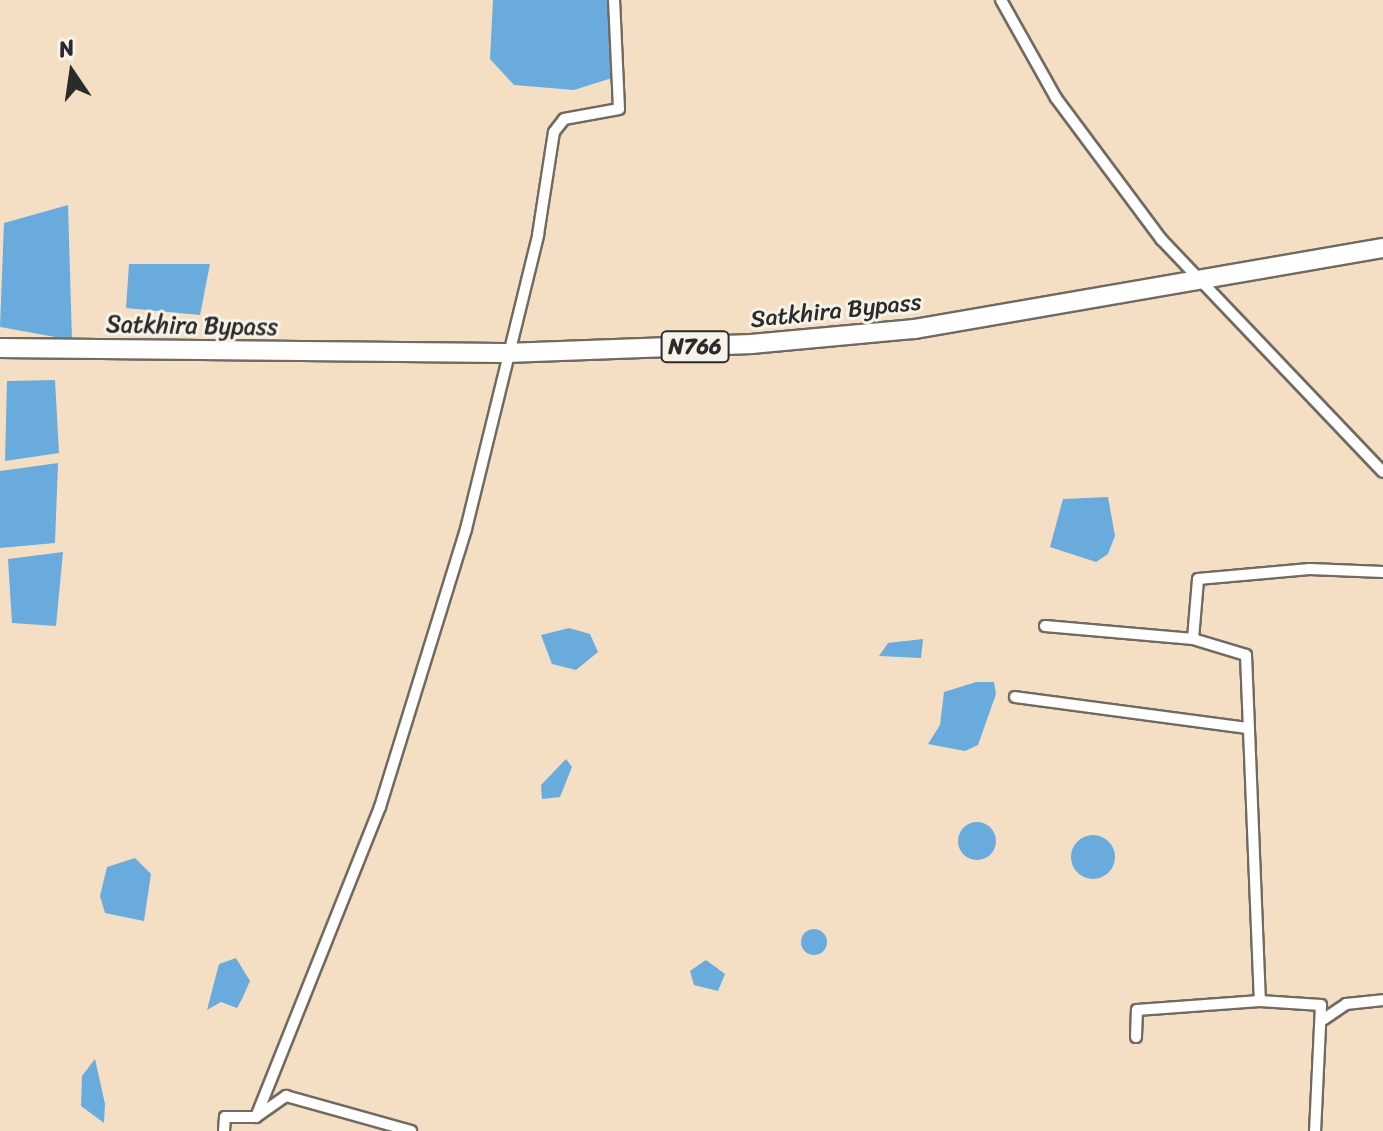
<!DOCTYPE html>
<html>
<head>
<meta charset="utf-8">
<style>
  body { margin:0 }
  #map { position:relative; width:1383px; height:1131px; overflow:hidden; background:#f4dfc5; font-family:Sriracha,sans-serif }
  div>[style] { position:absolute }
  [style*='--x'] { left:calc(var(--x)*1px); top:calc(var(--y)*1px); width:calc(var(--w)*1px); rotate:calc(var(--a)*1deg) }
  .water>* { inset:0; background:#69abdd }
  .round { border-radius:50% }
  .roads { filter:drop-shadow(2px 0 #716a61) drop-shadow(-2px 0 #716a61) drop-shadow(0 2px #716a61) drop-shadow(0 -2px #716a61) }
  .street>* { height:10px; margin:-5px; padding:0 5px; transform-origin:5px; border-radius:5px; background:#fff }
  .highway>* { height:18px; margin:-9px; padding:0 9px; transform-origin:9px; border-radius:9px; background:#fff }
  span { translate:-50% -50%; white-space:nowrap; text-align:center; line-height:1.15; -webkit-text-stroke:6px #f7f3e8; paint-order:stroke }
  .shield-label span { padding:2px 6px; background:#f7f3e8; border:2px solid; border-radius:6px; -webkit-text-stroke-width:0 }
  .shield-label { font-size:22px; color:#2b2b2b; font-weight:700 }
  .street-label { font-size:24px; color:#2b2b2b }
  .north { position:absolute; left:32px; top:32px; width:80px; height:80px; -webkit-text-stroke:6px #f7f3e8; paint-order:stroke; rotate:347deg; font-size:22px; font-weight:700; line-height:32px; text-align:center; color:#2b2b2b }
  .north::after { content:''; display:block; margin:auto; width:28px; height:36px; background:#2b2b2b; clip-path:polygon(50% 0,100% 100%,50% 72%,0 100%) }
</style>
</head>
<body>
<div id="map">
  <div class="water">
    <i style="clip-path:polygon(493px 0,608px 0,612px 78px,574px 90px,514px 85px,490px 59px)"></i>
    <i style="clip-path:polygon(68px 205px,72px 340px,0 327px,4px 223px)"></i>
    <i style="clip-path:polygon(129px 264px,210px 264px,200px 315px,126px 308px)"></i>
    <i style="clip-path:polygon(55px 380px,59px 453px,5px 461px,7px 381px)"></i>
    <i style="clip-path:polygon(58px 463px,55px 543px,0 548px,0 471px)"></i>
    <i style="clip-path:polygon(1108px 497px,1115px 536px,1108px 554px,1096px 562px,1050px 547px,1063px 499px)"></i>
    <i style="clip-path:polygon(63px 552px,56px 626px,12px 623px,8px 559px)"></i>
    <i style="clip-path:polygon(569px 628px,590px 634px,598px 652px,576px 670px,552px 664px,541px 635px)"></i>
    <i style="clip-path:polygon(923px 639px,921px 658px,879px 656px,888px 643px)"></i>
    <i style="clip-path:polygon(976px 682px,994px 682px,996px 694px,978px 745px,965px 751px,928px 744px,940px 725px,944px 692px)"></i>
    <i style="clip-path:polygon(566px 759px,572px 767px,560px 797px,542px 799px,541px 785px)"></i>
    <i class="round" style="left:958px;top:822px;width:38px;height:38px"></i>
    <i class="round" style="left:1071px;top:835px;width:44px;height:44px"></i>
    <i style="clip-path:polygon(135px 858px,151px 874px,144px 921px,105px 913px,100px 896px,107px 867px)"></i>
    <i class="round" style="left:801px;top:929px;width:26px;height:26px"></i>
    <i style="clip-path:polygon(236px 958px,250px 981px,242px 999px,237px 1008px,221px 1002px,207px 1010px,219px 964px)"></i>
    <i style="clip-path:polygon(706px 960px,725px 974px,718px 991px,694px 985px,690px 971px)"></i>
    <i style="clip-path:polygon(95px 1059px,105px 1104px,104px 1123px,81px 1106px,82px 1076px)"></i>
  </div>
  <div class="roads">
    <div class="street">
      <i style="--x:1001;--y:0;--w:112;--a:60.7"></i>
      <i style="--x:1056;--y:98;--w:177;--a:53.3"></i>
      <i style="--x:1162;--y:240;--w:320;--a:46.4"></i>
      <i style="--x:1045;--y:626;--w:149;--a:5"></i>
      <i style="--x:1193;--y:639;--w:55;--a:16.8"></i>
      <i style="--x:1246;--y:655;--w:346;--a:87.7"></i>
      <i style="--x:1193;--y:639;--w:60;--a:-85.2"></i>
      <i style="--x:1198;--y:579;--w:112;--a:-5.1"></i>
      <i style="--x:1310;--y:569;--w:73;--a:2.4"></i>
      <i style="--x:1015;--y:697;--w:233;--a:7.6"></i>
      <i style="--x:1324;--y:1019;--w:27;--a:-34"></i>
      <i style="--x:1346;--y:1004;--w:37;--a:-6"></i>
      <i style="--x:1136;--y:1037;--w:27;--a:-88"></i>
      <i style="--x:1137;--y:1010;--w:123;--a:-4.2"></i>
      <i style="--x:1260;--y:1001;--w:61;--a:3.8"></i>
      <i style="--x:1321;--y:1005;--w:126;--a:92.7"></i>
      <i style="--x:256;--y:1117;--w:334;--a:-68.2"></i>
      <i style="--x:380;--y:807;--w:291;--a:-72.8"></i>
      <i style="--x:466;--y:529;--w:303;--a:-76.2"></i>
      <i style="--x:538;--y:235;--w:104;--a:-81.2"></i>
      <i style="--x:554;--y:132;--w:16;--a:-52"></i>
      <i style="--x:564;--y:119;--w:56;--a:-10.3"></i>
      <i style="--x:619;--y:109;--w:109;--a:-92.6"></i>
      <i style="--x:224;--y:1131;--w:14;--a:-86"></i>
      <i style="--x:225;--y:1117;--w:31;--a:0"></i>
      <i style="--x:256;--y:1117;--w:37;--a:-35"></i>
      <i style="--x:286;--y:1096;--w:130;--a:15.6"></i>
    </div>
    <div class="highway">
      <i style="--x:0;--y:348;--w:506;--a:0.57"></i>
      <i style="--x:506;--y:353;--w:246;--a:-2.1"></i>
      <i style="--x:752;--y:344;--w:163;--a:-5.3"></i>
      <i style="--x:914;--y:329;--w:476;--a:-9.8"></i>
    </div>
  </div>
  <div class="shield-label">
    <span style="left:695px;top:347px">N766</span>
  </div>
  <div class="street-label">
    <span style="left:836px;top:311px;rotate:-6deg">Satkhira Bypass</span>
    <span style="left:192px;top:326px;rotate:1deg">Satkhira Bypass</span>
  </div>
  <div class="north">N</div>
</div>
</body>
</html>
